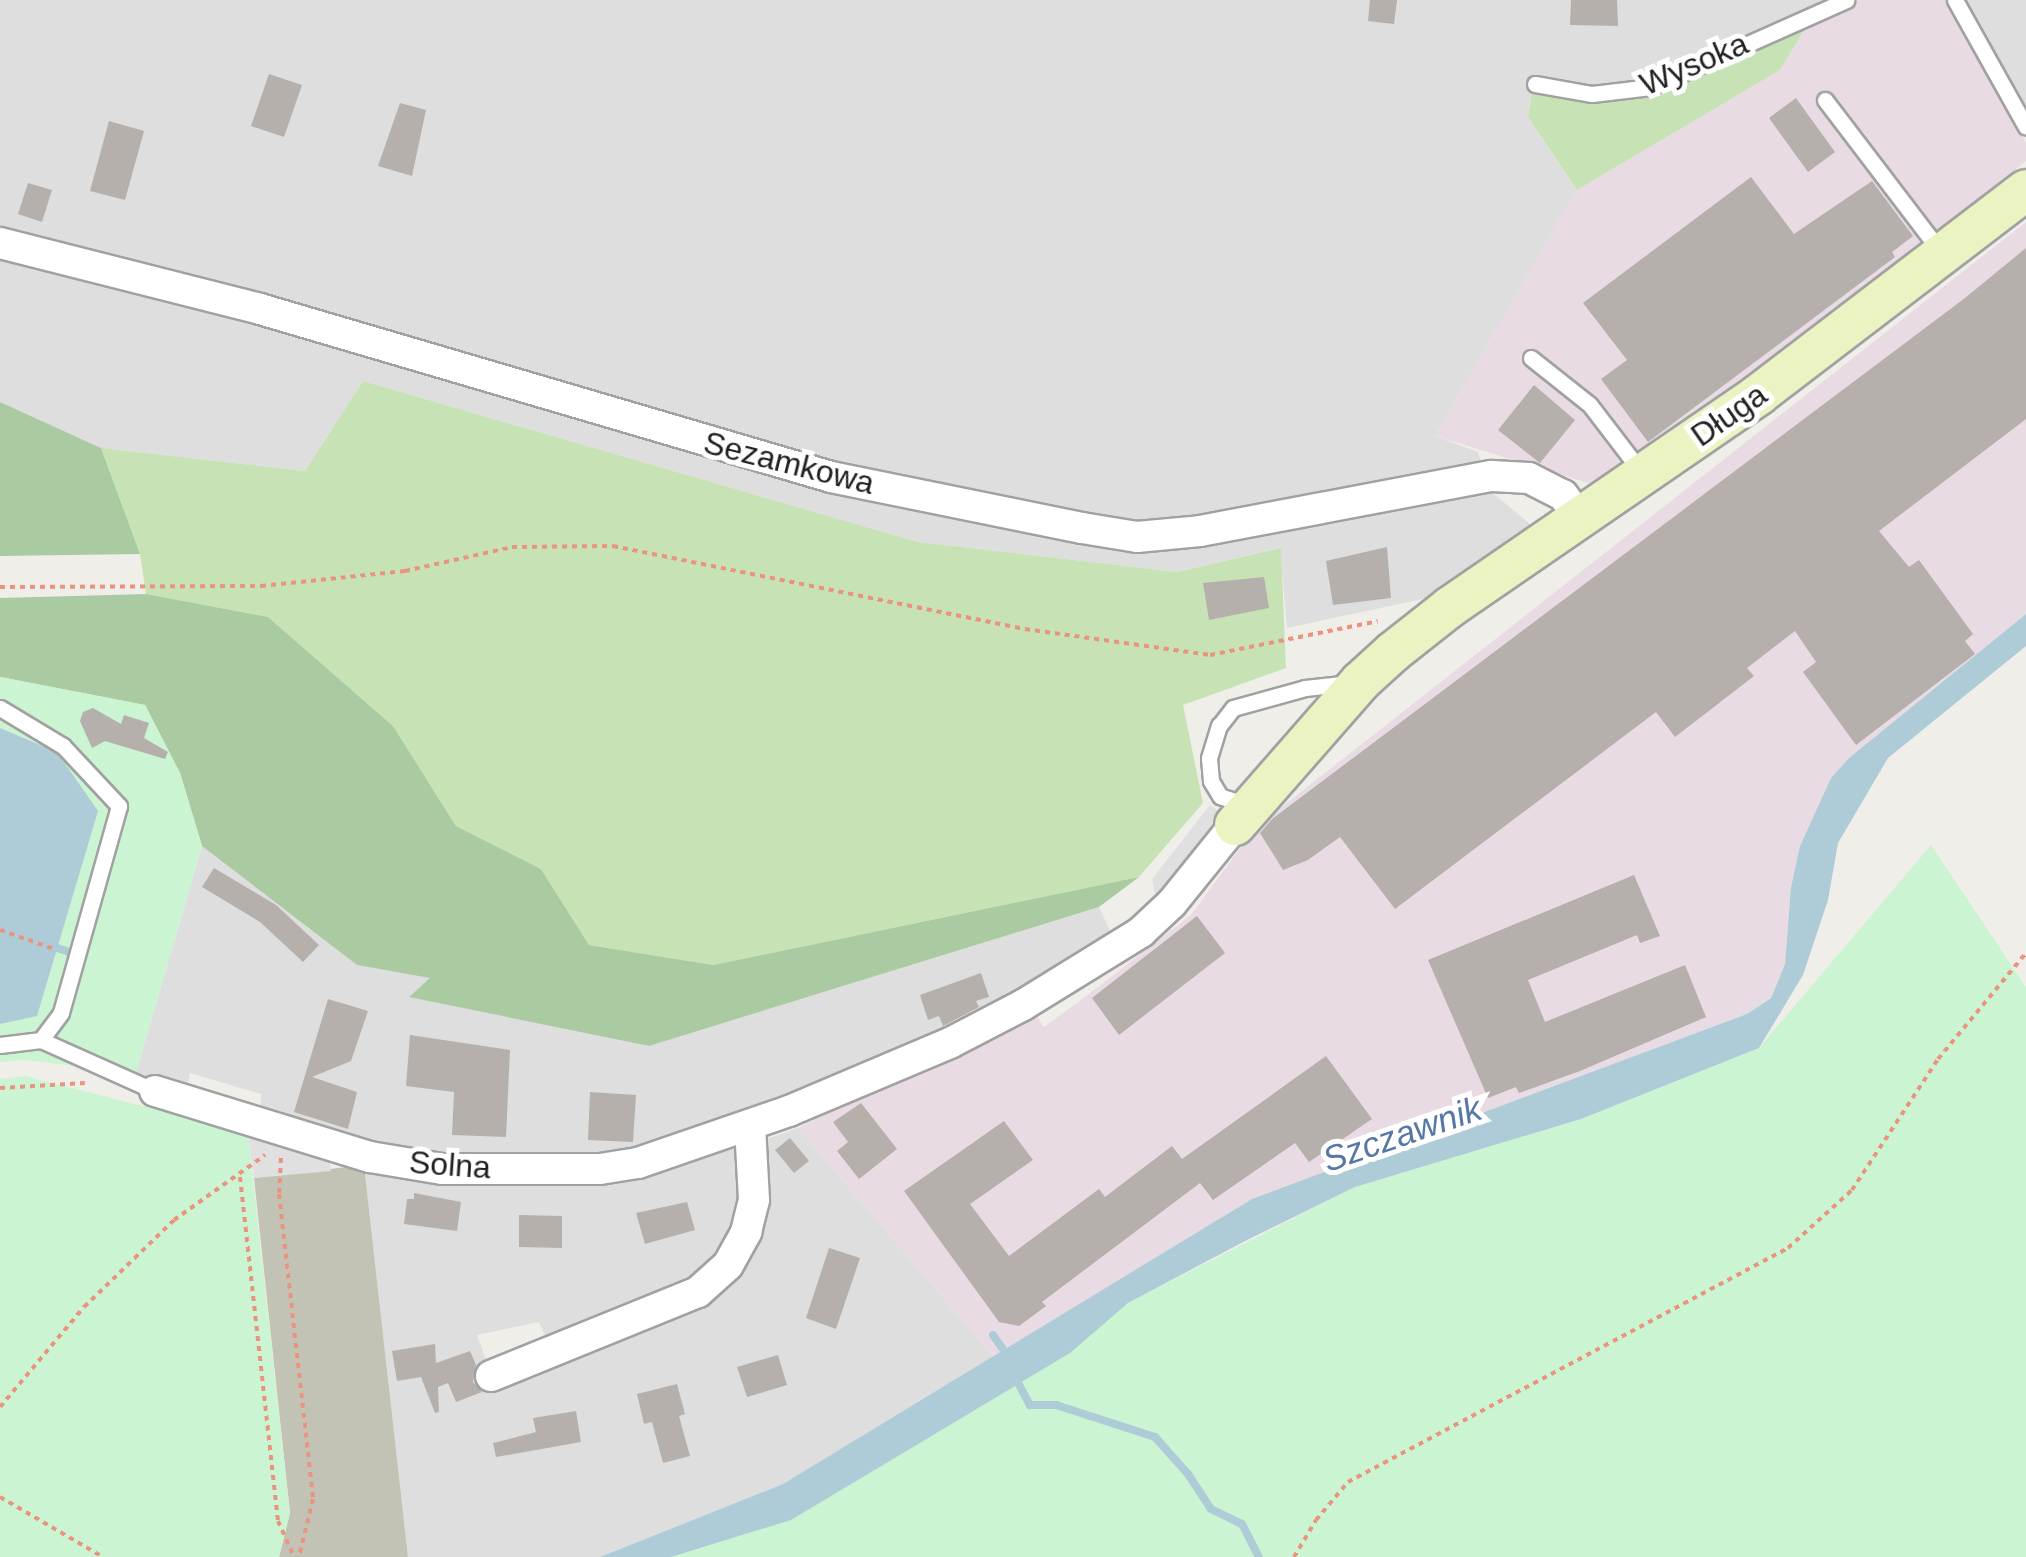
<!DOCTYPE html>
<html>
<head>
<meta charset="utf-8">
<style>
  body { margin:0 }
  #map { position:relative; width:2026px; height:1557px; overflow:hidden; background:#f0eee8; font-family:Helvetica,sans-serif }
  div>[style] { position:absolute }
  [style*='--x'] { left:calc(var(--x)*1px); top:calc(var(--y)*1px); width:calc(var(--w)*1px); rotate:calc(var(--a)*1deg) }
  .residential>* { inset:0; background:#dedede }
  .industrial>* { inset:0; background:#e8dbe4 }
  .construction>* { inset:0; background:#c2c3b5 }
  .grass>* { inset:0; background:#c7e3b5 }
  .forest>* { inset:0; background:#aacaa2 }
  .park>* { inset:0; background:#cbf4d2 }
  .parking>* { inset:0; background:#e0e0e0 }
  .water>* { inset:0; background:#aecbd8 }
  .stream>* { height:8px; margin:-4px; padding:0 4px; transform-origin:4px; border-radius:4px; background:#aecbd8 }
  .building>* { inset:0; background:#b5b0ab }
  .path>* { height:4px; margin-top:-2px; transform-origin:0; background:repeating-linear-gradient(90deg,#ea947f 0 5px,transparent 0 10px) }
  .roads { filter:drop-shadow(2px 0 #a1a1a1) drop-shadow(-2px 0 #a1a1a1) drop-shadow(0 2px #a1a1a1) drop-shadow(0 -2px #a1a1a1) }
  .lane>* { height:15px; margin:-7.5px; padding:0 7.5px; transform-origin:7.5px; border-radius:7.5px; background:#fff }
  .street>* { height:30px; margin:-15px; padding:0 15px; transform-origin:15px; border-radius:15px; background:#fff }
  .secondary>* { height:40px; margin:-20px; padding:0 20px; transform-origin:20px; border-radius:20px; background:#ecf3c3 }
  span { translate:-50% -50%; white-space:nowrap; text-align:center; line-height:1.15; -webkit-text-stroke:10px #fff; paint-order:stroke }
  .street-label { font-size:32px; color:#202020 }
  .water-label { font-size:35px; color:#5778a5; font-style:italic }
</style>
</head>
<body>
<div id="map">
  <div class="residential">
    <i style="clip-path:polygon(0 0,1832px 0,1642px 83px,1581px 87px,1534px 77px,1528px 117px,1577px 190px,1435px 436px,1478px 452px,1489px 490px,1537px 530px,1441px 595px,1287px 628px,1280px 548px,1177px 572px,918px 542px,363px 381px,305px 471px,101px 448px,0 402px)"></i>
    <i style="clip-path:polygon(1966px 0,2026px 0,2026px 113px)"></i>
    <i style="clip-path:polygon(202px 846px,357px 965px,432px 978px,410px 996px,649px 1046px,1099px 907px,1113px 937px,912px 1050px,633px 1155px,423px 1159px,260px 1115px,261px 1094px,190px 1073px,186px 1092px,136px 1073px)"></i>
    <i style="clip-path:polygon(798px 1128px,994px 1357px,783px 1484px,600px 1557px,408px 1557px,364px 1165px,405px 1174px,746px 1144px,733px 1241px,707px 1275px,549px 1344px,539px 1322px,477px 1335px,496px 1388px,685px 1309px,758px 1231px,767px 1139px)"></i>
  </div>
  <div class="industrial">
    <i style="clip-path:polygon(1860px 0,1951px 0,2026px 143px,2026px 161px,1922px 246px,1598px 486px,1435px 436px,1577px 190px,1780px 70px,1806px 27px)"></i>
    <i style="clip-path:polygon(2026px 222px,2026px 614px,1849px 758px,1831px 778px,1800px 846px,1791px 887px,1785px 964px,1771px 997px,1747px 1014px,1252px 1199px,994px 1357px,798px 1128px,1034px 1012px,1044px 1027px,1085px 997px,1191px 915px,1255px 828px)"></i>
  </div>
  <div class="construction">
    <i style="clip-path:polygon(364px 1165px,408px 1557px,279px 1557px,290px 1513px,254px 1178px)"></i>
  </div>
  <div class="grass">
    <i style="clip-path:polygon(1806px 27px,1780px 70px,1577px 190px,1528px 117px,1532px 91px,1595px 102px,1647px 95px)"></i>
    <i style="clip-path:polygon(363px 381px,918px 542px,1177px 572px,1281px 548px,1286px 668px,1183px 705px,1203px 803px,1139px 877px,713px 965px,589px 945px,541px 869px,456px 826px,393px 726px,268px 617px,146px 594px,140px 554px,101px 448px,305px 471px)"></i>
  </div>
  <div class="forest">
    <i style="clip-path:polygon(0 402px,101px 448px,140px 554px,0 556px)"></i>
    <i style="clip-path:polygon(146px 594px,268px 617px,393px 726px,456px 826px,541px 869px,589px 945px,713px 965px,1139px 877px,1099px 907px,649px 1046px,409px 997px,430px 978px,357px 965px,202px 846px,180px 773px,145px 705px,0 677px,0 598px)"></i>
  </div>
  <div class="park">
    <i style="clip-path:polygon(0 677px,145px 705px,180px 773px,202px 846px,136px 1073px,24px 1060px,0 1062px,0 1024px,37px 1015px,57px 752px,0 728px)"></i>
    <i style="clip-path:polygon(1931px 845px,2026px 987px,2026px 1557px,671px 1557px,791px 1520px,1069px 1353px,1128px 1303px,1355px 1187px,1581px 1119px,1759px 1048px)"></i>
    <i style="clip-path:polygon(25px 1076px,248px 1133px,290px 1513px,279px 1557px,0 1557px,0 1079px)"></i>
  </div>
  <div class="parking">
    <i style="clip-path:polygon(1210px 805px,1224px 815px,1157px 904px,1152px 879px)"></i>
    <i style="clip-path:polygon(248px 1133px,329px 1155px,331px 1171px,254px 1178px)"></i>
  </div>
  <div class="water">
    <i style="clip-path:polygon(2026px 614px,2026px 646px,1888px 758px,1838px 843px,1828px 900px,1803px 975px,1759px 1048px,1581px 1119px,1355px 1187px,1247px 1240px,1128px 1303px,1070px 1353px,791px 1520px,671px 1557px,600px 1557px,783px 1484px,1252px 1199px,1747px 1014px,1771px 998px,1785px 964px,1791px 887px,1800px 846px,1831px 778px,1849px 758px)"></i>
    <i style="clip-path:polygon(0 728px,57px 752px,98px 811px,37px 1016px,0 1024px)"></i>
  </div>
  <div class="stream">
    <i style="--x:48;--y:945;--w:23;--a:18"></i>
    <i style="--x:993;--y:1335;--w:28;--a:55"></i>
    <i style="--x:1015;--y:1377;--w:32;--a:62"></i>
    <i style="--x:1030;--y:1405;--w:26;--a:0"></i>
    <i style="--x:1056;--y:1405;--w:104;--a:17.9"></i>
    <i style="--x:1155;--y:1437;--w:50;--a:48.3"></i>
    <i style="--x:1188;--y:1474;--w:42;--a:56.7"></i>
    <i style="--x:1211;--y:1509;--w:34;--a:26"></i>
    <i style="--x:1242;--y:1524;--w:37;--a:63"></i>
  </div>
  <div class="building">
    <i style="clip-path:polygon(1370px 0,1397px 0,1394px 24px,1368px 21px)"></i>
    <i style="clip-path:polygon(1571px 0,1617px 0,1618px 26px,1570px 25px)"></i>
    <i style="clip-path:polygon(269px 74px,302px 85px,284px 137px,251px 126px)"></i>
    <i style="clip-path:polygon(1796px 98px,1835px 152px,1808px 172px,1769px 118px)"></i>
    <i style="clip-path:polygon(400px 103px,426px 110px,412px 176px,378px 166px)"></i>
    <i style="clip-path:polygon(109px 121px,144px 131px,125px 200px,90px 191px)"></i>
    <i style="clip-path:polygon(1751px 177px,1794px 234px,1872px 181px,1913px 236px,1892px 252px,1895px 257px,1648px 442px,1601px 379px,1627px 360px,1583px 303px)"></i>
    <i style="clip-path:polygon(28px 183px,52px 190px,42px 222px,18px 214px)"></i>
    <i style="clip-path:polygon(2026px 248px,2026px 419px,1879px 531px,1909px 567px,1919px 560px,1973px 634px,1965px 641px,1975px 654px,1856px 745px,1803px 672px,1816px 662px,1795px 631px,1747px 668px,1754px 676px,1675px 737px,1656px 712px,1395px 909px,1340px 837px,1308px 860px,1283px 870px,1260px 833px,1272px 819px,1965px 298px)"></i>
    <i style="clip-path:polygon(1534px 385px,1575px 420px,1540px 463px,1498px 430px)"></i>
    <i style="clip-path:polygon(1387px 547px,1391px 598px,1333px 605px,1326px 561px)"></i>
    <i style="clip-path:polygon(1264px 577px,1269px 608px,1209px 620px,1203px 583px)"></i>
    <i style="clip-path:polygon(93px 708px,121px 724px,124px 715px,149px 723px,144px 738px,168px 752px,165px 759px,105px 741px,92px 748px,80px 721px,83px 712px)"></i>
    <i style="clip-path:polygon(214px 868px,276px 905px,319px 945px,303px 962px,260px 922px,202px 887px)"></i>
    <i style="clip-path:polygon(1634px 875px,1660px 936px,1640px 943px,1637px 935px,1528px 980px,1545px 1022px,1685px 965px,1706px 1017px,1580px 1071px,1519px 1093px,1516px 1087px,1488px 1098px,1428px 960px)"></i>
    <i style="clip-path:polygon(1197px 916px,1225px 953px,1119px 1035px,1092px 998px)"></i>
    <i style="clip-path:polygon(981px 973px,989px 997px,976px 1001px,979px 1007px,943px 1026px,939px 1016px,928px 1020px,920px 995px)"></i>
    <i style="clip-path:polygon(328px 999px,368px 1011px,351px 1061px,312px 1077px,357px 1092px,348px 1129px,294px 1112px)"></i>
    <i style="clip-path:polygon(410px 1035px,510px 1050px,506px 1137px,452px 1135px,454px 1092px,406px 1086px)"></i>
    <i style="clip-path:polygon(1326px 1056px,1372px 1119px,1309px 1162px,1295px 1143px,1213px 1200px,1200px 1183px,1042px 1302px,1046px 1306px,1019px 1326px,999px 1322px,904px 1191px,1004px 1121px,1033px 1160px,970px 1204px,1009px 1256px,1099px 1189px,1105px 1197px,1172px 1146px,1182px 1159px)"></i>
    <i style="clip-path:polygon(590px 1092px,636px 1095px,633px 1142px,588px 1140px)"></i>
    <i style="clip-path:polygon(861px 1103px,897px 1149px,859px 1179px,837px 1151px,848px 1142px,833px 1122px)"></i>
    <i style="clip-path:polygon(790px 1138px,809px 1161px,794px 1173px,775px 1150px)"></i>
    <i style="clip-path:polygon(414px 1193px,461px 1202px,457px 1231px,404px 1224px,407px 1199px,414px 1199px)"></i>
    <i style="clip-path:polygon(687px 1202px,695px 1230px,645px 1244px,636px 1213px)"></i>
    <i style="clip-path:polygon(519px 1215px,562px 1216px,562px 1248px,519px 1247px)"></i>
    <i style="clip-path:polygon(829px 1248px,860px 1258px,836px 1329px,806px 1318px)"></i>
    <i style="clip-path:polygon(435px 1344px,436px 1363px,470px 1351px,476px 1365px,473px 1382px,482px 1392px,456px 1402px,448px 1383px,438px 1387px,439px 1412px,435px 1413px,421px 1377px,397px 1381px,392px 1351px)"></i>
    <i style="clip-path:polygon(778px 1355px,787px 1385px,747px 1397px,737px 1367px)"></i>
    <i style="clip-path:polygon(677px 1384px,685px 1414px,679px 1416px,690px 1456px,663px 1463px,652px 1422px,644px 1424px,637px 1394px)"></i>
    <i style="clip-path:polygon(576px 1411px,581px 1442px,496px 1457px,493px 1443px,536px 1432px,533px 1418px)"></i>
  </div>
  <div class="path">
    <i style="--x:0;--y:587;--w:261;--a:-0.2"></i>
    <i style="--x:261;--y:586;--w:145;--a:-5.9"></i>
    <i style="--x:405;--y:571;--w:110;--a:-12.6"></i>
    <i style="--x:512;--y:547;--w:101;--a:-0.6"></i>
    <i style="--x:613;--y:546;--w:420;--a:11.4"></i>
    <i style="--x:1025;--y:629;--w:187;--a:8"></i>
    <i style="--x:1210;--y:655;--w:171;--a:-11.4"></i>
    <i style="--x:0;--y:930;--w:57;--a:19.4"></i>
    <i style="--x:0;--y:1088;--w:85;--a:-3.4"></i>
    <i style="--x:281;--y:1158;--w:36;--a:93"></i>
    <i style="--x:279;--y:1194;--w:307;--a:83.6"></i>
    <i style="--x:313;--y:1499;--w:60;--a:103.6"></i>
    <i style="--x:240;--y:1177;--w:346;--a:83.7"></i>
    <i style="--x:278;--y:1521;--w:39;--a:66"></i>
    <i style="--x:0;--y:1407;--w:131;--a:-50"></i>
    <i style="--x:84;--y:1307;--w:125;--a:-44"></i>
    <i style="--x:174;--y:1220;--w:112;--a:-35.5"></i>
    <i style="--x:0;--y:1497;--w:119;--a:30.2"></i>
    <i style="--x:1294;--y:1557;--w:43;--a:-59.3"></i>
    <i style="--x:1316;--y:1520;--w:50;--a:-49.9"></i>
    <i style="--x:1348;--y:1482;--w:498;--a:-28"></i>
    <i style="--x:1788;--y:1248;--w:86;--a:-42.2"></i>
    <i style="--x:1852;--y:1190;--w:157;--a:-56.7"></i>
    <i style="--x:1938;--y:1059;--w:138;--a:-50.3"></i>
  </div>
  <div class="roads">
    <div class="lane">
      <i style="--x:1955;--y:0;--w:145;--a:60.8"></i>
      <i style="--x:1535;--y:84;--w:58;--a:10"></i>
      <i style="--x:1592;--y:94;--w:59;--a:-6.8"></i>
      <i style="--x:1651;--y:87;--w:214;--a:-24"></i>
      <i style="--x:1825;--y:100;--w:191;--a:52.7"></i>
      <i style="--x:1531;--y:358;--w:75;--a:38.5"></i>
      <i style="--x:1590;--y:405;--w:86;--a:52.6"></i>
      <i style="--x:0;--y:708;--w:74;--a:31.1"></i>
      <i style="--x:63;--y:746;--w:82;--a:47"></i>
      <i style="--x:119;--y:806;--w:215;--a:105.7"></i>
      <i style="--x:61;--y:1013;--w:34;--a:127"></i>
      <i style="--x:1247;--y:805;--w:28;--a:-162"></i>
      <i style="--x:1220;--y:796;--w:17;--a:-121"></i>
      <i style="--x:1211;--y:781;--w:23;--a:-95"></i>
      <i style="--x:1209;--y:758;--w:34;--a:-73"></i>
      <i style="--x:1219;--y:726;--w:23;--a:-52"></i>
      <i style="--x:1233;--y:708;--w:75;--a:-15.5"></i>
      <i style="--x:1305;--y:688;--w:46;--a:-6.2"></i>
      <i style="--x:0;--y:1045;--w:41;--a:-7"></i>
      <i style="--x:41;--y:1040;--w:125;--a:24.1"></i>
    </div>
    <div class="street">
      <i style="--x:0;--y:243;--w:268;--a:14.2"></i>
      <i style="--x:260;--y:309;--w:595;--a:16.39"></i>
      <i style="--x:831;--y:477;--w:256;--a:11.5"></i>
      <i style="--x:1082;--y:528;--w:56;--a:9.3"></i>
      <i style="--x:1137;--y:537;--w:63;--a:-5.4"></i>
      <i style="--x:1200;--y:531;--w:297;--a:-10.7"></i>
      <i style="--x:1492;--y:476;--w:37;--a:3"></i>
      <i style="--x:1529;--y:478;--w:38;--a:27"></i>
      <i style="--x:1563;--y:495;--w:29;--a:54"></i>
      <i style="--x:155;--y:1091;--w:225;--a:17.1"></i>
      <i style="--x:370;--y:1157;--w:73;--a:9.5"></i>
      <i style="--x:442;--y:1169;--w:158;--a:0"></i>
      <i style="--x:600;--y:1169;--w:38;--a:-9"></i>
      <i style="--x:638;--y:1163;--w:160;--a:-19"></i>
      <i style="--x:789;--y:1111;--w:175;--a:-22.9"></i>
      <i style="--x:950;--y:1043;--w:82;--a:-27.5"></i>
      <i style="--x:1023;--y:1005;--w:139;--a:-31.7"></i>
      <i style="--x:1141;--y:932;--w:42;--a:-43.1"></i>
      <i style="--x:1172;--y:903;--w:100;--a:-51.1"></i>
      <i style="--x:491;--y:1376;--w:223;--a:-22.1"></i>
      <i style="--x:698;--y:1292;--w:40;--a:-42"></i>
      <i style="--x:728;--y:1265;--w:38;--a:-61"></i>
      <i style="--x:746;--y:1232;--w:33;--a:-76"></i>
      <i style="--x:754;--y:1200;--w:73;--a:-93.1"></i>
    </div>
    <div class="secondary">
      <i style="--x:1235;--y:825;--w:190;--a:-48.8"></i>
      <i style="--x:1360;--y:682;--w:45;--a:-42.3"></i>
      <i style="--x:1393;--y:652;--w:73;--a:-38.3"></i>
      <i style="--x:1450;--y:607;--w:374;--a:-34.5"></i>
      <i style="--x:1758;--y:395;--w:337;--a:-37.4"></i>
    </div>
  </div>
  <div class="street-label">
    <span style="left:1694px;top:64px;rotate:-23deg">Wysoka</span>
    <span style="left:1729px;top:415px;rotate:-35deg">Długa</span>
    <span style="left:789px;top:463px;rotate:14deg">Sezamkowa</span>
    <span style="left:450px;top:1165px;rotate:4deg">Solna</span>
  </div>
  <div class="water-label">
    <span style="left:1402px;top:1134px;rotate:-19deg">Szczawnik</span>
  </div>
</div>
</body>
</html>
